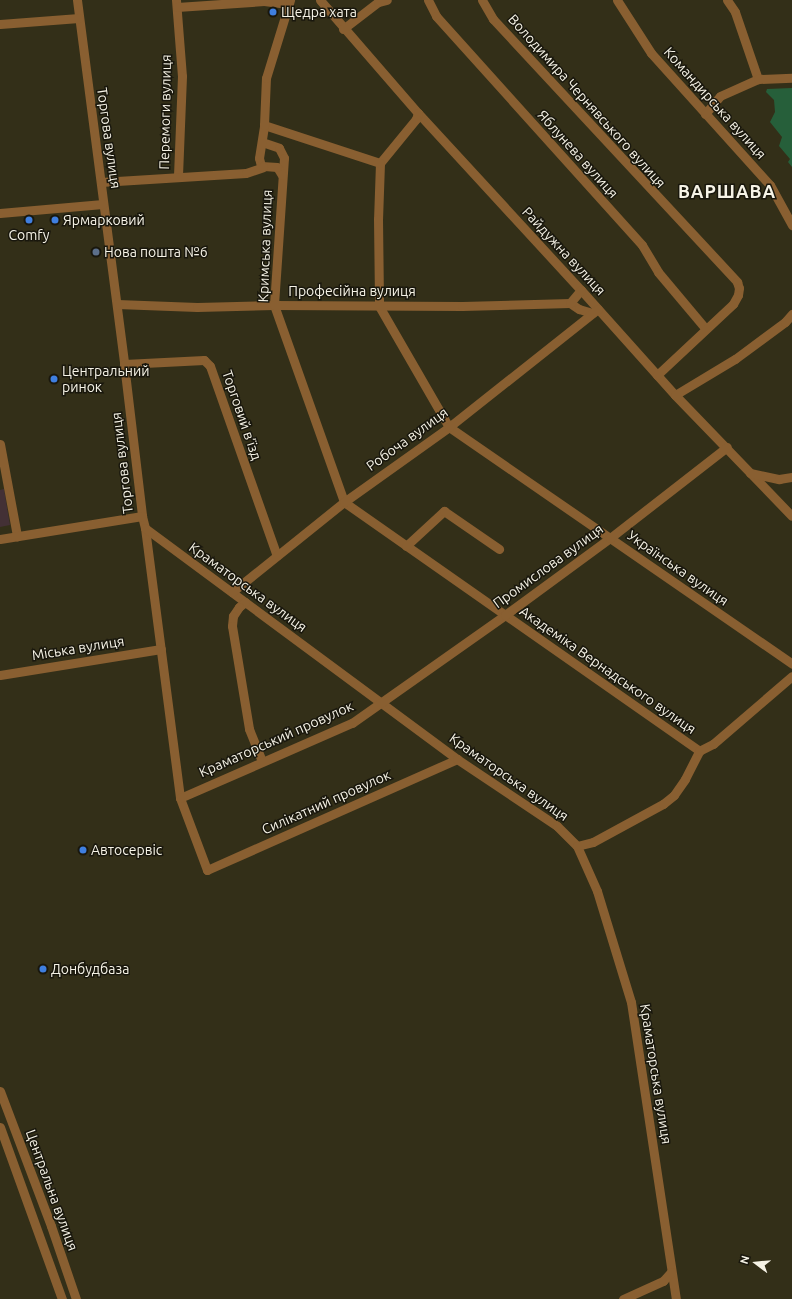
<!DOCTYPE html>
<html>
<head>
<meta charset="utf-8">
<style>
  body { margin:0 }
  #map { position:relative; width:792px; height:1299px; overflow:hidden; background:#332f18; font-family:Ubuntu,sans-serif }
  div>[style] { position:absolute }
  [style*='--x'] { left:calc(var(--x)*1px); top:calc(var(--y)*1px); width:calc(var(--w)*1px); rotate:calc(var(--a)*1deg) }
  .education>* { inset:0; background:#433035 }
  .green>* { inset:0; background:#265f3a }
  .minor>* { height:9px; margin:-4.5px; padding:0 4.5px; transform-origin:4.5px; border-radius:4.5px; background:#895f31 }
  .dots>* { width:11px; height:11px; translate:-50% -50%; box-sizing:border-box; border:2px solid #19170d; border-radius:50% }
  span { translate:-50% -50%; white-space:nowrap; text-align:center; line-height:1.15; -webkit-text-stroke:3px #19170d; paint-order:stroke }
  .poi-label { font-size:14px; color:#f6f3e6 }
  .left { translate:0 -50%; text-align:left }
  .street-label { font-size:14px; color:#f6f3e6 }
  .district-label { font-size:18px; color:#f6f3e6; font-weight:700; letter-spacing:1px }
  .north { position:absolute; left:736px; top:1243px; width:40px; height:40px; -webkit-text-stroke:3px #19170d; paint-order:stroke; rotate:286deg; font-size:11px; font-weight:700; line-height:16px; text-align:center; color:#f6f3e6 }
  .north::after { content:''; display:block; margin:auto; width:14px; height:18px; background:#f6f3e6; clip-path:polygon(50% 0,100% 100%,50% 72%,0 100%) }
</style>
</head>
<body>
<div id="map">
  <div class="education">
    <i style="clip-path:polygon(4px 489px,10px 525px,0 527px,0 490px)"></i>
  </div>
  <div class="green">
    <i style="clip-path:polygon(792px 88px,792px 167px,788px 162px,790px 159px,779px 146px,782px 137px,770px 122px,775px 112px,774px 100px,766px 92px,767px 89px)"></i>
  </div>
  <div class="minor">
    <i style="--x:77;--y:0;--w:367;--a:82.6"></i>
    <i style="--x:124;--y:364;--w:153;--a:83.2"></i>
    <i style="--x:142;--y:516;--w:12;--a:76"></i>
    <i style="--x:145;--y:528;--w:272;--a:82.6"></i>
    <i style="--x:180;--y:798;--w:77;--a:69.4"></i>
    <i style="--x:207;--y:870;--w:274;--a:-23.9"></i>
    <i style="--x:176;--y:0;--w:76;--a:85.5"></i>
    <i style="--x:182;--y:76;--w:101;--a:92.3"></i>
    <i style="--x:320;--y:0;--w:150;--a:49.1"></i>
    <i style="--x:418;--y:113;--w:241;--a:47.4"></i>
    <i style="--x:581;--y:290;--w:141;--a:48.2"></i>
    <i style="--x:675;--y:395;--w:168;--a:46"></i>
    <i style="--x:428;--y:0;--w:18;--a:63"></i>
    <i style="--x:436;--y:16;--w:308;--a:48"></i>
    <i style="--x:642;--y:245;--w:31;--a:59"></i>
    <i style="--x:658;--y:272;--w:73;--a:50"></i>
    <i style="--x:482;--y:0;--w:22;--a:60"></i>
    <i style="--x:493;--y:19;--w:359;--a:47.1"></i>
    <i style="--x:737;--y:282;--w:6;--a:72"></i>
    <i style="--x:739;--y:288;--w:7;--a:98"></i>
    <i style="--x:738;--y:295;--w:10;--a:119"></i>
    <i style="--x:733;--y:304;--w:104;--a:136.9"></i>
    <i style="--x:617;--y:0;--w:63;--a:57.3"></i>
    <i style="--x:651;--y:53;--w:178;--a:48"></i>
    <i style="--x:770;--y:185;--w:46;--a:61.2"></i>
    <i style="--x:727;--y:0;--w:14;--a:56"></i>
    <i style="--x:735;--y:12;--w:71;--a:71.1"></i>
    <i style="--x:177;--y:7;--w:87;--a:-3.9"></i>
    <i style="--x:264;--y:1;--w:24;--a:7"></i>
    <i style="--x:0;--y:24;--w:79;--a:-4.3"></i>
    <i style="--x:343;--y:29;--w:44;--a:-37.6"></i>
    <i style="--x:378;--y:2;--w:9;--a:-13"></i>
    <i style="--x:418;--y:113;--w:6;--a:108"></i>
    <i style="--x:416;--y:119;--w:57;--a:129.3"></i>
    <i style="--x:380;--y:163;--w:56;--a:92"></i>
    <i style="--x:378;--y:219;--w:87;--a:89.3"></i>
    <i style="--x:379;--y:306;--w:140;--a:60"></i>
    <i style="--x:449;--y:427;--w:417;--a:34.6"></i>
    <i style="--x:705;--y:114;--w:23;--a:-50"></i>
    <i style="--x:720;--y:96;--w:42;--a:-24.1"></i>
    <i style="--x:758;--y:79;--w:34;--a:-2"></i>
    <i style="--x:264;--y:125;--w:122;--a:18.1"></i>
    <i style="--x:262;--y:142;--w:18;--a:19"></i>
    <i style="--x:279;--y:148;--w:11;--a:63"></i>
    <i style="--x:284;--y:158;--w:147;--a:93.9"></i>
    <i style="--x:274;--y:305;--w:209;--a:70.4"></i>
    <i style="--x:344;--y:502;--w:434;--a:35"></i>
    <i style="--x:282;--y:175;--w:9;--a:-122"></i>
    <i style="--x:277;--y:167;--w:16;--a:-176"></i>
    <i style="--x:261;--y:166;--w:8;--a:-104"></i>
    <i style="--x:259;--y:158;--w:33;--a:-81"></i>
    <i style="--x:264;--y:125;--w:47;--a:-87.6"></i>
    <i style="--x:266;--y:78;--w:82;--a:-72.9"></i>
    <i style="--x:101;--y:182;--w:145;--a:-3.6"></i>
    <i style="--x:246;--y:173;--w:18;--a:-19"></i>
    <i style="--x:0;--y:213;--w:103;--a:-5"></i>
    <i style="--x:570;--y:303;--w:11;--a:34"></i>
    <i style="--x:579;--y:309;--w:14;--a:17"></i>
    <i style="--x:117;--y:304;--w:80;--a:2.1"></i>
    <i style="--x:197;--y:307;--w:77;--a:-1.5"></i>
    <i style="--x:274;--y:305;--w:188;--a:0.3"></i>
    <i style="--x:462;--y:306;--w:108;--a:-1.6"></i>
    <i style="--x:570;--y:303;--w:17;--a:-50"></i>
    <i style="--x:124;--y:364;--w:80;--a:-2.9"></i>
    <i style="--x:204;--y:360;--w:8;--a:45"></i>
    <i style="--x:210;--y:366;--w:201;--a:70.6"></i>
    <i style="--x:675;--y:395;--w:70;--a:-31"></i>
    <i style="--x:735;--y:359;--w:62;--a:-36.5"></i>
    <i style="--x:785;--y:322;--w:11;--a:-49"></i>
    <i style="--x:0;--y:444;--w:94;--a:79.5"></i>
    <i style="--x:750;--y:473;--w:30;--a:12"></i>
    <i style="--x:779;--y:479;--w:13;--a:-9"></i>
    <i style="--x:145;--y:528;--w:388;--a:36.5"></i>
    <i style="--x:457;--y:759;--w:120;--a:33.8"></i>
    <i style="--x:557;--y:826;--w:28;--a:45"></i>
    <i style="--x:577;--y:846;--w:49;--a:66"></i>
    <i style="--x:597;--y:891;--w:116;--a:73"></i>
    <i style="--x:631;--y:1002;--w:300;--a:81.4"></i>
    <i style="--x:0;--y:539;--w:144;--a:-9.2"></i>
    <i style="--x:406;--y:546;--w:52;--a:-42.6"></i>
    <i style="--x:444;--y:511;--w:67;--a:34.6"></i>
    <i style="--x:232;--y:592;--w:144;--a:-38.8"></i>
    <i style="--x:344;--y:502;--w:129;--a:-35.5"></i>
    <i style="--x:449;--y:427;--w:190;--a:-38.4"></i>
    <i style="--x:245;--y:602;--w:8;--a:140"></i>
    <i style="--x:239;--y:607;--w:11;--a:124"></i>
    <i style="--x:233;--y:616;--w:10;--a:96"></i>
    <i style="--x:232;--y:626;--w:104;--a:80.6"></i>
    <i style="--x:249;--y:729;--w:35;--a:68"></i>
    <i style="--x:0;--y:675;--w:163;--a:-9.2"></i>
    <i style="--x:180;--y:798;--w:188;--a:-23.6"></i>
    <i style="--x:352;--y:723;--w:187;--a:-35.2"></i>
    <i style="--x:505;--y:615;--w:130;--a:-36.3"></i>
    <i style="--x:610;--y:538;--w:148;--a:-37.9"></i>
    <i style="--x:577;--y:846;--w:16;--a:-14"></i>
    <i style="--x:593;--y:842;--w:80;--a:-28.5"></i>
    <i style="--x:663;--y:804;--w:14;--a:-39"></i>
    <i style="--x:674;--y:795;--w:19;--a:-55"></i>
    <i style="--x:685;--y:779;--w:31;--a:-63"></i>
    <i style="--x:699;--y:751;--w:16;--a:-27"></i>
    <i style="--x:713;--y:744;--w:104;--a:-40.7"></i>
    <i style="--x:0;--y:1091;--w:144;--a:69.3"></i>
    <i style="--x:51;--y:1226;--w:77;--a:71.1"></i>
    <i style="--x:0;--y:1127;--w:183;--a:70.2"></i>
    <i style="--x:623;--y:1299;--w:44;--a:-24.2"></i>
    <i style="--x:663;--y:1281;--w:12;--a:-48"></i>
  </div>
  <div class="dots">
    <i style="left:273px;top:12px;background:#3f7fe0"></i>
    <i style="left:29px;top:220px;background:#3f7fe0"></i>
    <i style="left:55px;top:220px;background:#3f7fe0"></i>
    <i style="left:96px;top:252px;background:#5c6f8a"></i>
    <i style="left:54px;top:379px;background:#3f7fe0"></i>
    <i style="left:83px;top:850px;background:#3f7fe0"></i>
    <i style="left:43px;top:969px;background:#3f7fe0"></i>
  </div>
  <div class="poi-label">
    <span class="left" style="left:281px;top:12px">Щедра хата</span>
    <span class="left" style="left:63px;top:220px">Ярмарковий</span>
    <span style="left:29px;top:235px">Comfy</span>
    <span class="left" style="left:104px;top:252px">Нова пошта №6</span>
    <span class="left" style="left:62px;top:379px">Центральний<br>ринок</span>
    <span class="left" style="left:91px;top:850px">Автосервіс</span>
    <span class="left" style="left:51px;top:969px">Донбудбаза</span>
  </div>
  <div class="street-label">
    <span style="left:587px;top:101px;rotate:48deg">Володимира Чернявського вулиця</span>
    <span style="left:715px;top:103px;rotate:48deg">Командирська вулиця</span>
    <span style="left:165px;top:112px;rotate:-89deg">Перемоги вулиця</span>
    <span style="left:109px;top:138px;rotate:82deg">Торгова вулиця</span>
    <span style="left:578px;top:154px;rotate:48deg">Яблунева вулиця</span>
    <span style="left:265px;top:246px;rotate:-88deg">Кримська вулиця</span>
    <span style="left:564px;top:251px;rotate:47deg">Райдужна вулиця</span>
    <span style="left:352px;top:291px">Професійна вулиця</span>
    <span style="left:242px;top:415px;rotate:71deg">Торговий в’їзд</span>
    <span style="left:407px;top:439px;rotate:-36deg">Робоча вулиця</span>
    <span style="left:122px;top:463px;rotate:-97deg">Торгова вулиця</span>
    <span style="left:548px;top:566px;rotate:-36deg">Промислова вулиця</span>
    <span style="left:678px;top:568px;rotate:35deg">Українська вулиця</span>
    <span style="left:248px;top:587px;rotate:36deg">Краматорська вулиця</span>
    <span style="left:78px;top:648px;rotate:-9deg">Міська вулиця</span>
    <span style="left:608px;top:670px;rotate:35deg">Академіка Вернадського вулиця</span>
    <span style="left:276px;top:739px;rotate:-24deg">Краматорський провулок</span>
    <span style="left:509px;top:777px;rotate:35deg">Краматорська вулиця</span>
    <span style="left:326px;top:802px;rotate:-24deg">Силікатний провулок</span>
    <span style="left:656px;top:1074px;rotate:81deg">Краматорська вулиця</span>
    <span style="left:52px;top:1190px;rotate:70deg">Центральна вулиця</span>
  </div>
  <div class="district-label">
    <span style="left:727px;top:191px">ВАРШАВА</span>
  </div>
  <div class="north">N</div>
</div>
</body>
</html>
